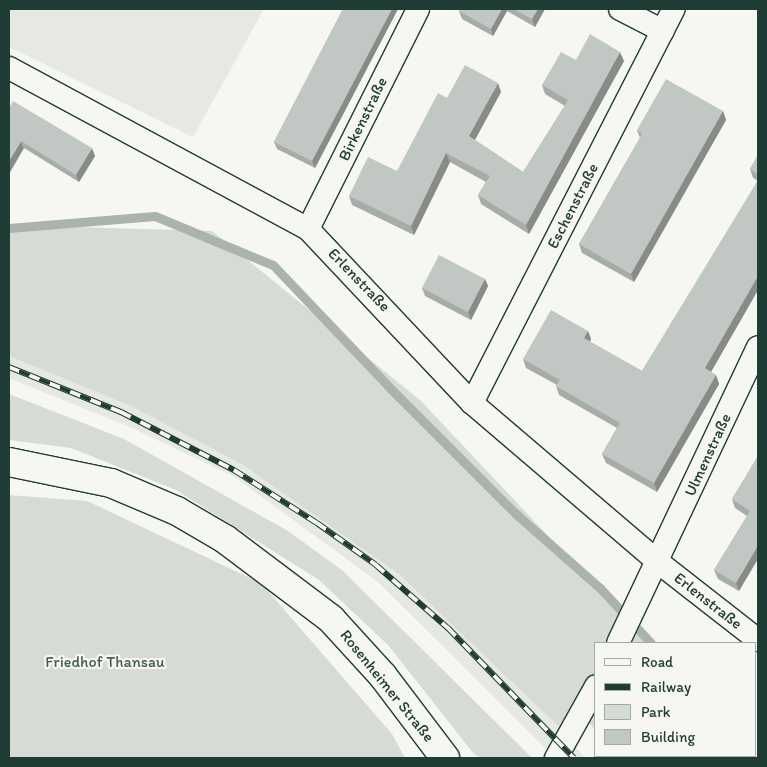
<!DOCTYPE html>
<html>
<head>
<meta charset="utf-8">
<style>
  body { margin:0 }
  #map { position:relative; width:767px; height:767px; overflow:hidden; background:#f6f6f2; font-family:Itim,sans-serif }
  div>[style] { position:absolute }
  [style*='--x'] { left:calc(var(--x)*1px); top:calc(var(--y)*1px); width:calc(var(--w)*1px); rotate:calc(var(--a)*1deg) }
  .built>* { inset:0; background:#e6e8e4 }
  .green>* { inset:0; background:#d6dbd6 }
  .stream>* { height:9px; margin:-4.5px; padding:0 4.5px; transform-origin:4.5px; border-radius:4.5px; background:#aab3ae }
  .roads { filter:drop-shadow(1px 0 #1f3d34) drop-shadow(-1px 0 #1f3d34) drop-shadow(0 1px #1f3d34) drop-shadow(0 -1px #1f3d34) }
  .street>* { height:22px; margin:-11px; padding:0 11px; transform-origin:11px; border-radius:11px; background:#f6f6f2 }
  .secondary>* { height:28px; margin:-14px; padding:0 14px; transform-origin:14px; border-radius:14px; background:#f6f6f2 }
  .rail>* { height:5.5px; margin-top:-2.75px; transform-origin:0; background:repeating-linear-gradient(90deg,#f6f6f2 0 11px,#1f3d34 0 22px); box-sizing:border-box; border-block:1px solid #1f3d34 }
  .wall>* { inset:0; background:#a6aca8 }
  .shaded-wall>* { inset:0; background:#878c88 }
  .building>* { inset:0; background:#c1c8c3 }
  span { translate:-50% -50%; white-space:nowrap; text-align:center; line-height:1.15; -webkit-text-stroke:4.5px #f6f6f2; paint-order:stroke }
  .street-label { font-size:16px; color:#1f3d34 }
  .park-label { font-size:16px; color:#445d54 }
  .frame { position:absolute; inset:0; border:10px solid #1f3d34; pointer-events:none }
  .legend { position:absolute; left:594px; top:642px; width:162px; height:115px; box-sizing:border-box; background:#f6f6f2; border:1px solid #a0aca6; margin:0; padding:6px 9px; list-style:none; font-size:15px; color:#1f3d34 }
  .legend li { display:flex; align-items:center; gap:10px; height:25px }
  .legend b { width:25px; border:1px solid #a0aca6 }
</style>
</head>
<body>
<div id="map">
  <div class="built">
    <i style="clip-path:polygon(9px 9px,264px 9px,193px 137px,9px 47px)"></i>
    <i style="clip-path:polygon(9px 356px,133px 407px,243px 465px,338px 529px,399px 574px,559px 727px,585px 758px,555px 758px,378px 582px,233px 476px,132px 428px,9px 378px)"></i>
  </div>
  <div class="green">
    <i style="clip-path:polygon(37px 226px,212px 231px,421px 401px,649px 643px,596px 643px,596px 731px,577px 708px,559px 727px,399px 574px,243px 465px,133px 407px,9px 356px,9px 233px)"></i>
    <i style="clip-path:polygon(9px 394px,124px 439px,288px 531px,343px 571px,532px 758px,482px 758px,474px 754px,388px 645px,319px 580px,176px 490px,71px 448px,9px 440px)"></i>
    <i style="clip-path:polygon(9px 495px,87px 501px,261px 583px,392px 734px,405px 758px,9px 758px)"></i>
    <i style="clip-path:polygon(616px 756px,735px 756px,736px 758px,618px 758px)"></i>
  </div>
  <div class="stream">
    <i style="--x:9;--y:228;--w:146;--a:-4.7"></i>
    <i style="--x:155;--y:216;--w:128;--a:22.6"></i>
    <i style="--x:273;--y:265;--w:180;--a:46.4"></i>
    <i style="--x:397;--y:395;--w:168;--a:45"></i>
    <i style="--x:516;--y:514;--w:112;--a:41.4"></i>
    <i style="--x:600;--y:588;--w:75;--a:47.2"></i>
    <i style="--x:693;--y:756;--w:4;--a:34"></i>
  </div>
  <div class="roads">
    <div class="street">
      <i style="--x:620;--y:9;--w:48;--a:27.1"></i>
      <i style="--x:9;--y:68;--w:340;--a:28.3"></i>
      <i style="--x:308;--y:229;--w:239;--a:46.7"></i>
      <i style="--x:472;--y:403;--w:245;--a:40.5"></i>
      <i style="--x:658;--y:562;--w:127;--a:38"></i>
      <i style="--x:308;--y:229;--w:246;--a:-63.4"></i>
      <i style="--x:472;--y:403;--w:443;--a:-62.9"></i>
      <i style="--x:618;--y:643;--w:327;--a:-64.7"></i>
      <i style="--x:556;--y:758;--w:82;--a:-60.9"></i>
    </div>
    <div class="secondary">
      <i style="--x:9;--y:462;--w:104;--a:11.6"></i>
      <i style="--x:111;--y:483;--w:72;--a:23"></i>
      <i style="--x:177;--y:511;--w:56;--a:30.3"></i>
      <i style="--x:225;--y:539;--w:133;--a:37"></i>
      <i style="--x:331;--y:619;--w:77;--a:47.6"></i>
      <i style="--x:383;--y:676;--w:103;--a:52.9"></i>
    </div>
  </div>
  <div class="rail">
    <i style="--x:9;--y:367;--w:121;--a:21.9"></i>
    <i style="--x:121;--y:412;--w:127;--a:27.2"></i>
    <i style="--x:234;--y:470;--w:98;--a:32.6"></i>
    <i style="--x:317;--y:523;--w:72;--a:35.4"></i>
    <i style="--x:376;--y:565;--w:96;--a:41.2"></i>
    <i style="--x:448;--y:628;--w:181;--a:45.9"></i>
  </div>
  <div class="wall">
    <i style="clip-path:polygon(343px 9px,398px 9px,315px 168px,277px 149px,274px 142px)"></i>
    <i style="clip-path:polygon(461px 9px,545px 9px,535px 27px,507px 11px,493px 36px,462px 19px,459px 11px)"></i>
    <i style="clip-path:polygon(576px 60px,624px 61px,529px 234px,481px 204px,478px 195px,486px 182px,450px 162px,414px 235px,352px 205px,349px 196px,397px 171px,447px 98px,501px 92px,475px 140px,523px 172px,565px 106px,545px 94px,542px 85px)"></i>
    <i style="clip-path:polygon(9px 109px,95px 156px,79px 182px,24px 148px)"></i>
    <i style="clip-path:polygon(723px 111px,726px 120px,634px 282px,582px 253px,579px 244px,640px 138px,637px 130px)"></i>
    <i style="clip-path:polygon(758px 155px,758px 290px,711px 372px,716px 375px,719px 384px,657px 492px,606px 463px,602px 454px,617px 428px,559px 395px,556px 386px,557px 385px,526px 368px,523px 359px,588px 331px,591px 339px,590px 342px,642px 371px,758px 181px,753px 178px,750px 169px)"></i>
    <i style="clip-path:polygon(485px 279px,488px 286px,471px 320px,425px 296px,422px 288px)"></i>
    <i style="clip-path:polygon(758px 456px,739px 591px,718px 579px,714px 570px,747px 516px,735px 508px,732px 499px)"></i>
  </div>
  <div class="shaded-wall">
    <i style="clip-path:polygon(392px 9px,398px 9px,315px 168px,312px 161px)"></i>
    <i style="clip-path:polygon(502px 9px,506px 9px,507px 11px,493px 36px,491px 29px)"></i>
    <i style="clip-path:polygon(538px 9px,545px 9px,535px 27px,532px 19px)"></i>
    <i style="clip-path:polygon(620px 52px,624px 61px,529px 234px,526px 225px)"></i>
    <i style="clip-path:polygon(498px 83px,501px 92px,472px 145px,469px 136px)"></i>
    <i style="clip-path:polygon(723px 111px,726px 120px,634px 282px,631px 274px)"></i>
    <i style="clip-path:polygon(21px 141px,24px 148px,9px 174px,9px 161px)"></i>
    <i style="clip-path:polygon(92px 148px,95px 156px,79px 182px,76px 175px)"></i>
    <i style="clip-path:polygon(446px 153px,450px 162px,414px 235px,411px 226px)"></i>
    <i style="clip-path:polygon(758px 276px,758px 290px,708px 377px,705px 368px)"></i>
    <i style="clip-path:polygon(485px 279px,488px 286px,471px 320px,468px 312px)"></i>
    <i style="clip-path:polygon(588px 331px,591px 339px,587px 347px,584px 338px)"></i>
    <i style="clip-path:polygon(716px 375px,719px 384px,657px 492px,654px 483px)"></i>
    <i style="clip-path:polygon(758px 545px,758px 559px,739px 591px,736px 583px)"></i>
  </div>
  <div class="building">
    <i style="clip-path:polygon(343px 9px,392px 9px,312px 161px,274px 142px)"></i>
    <i style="clip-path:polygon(461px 9px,502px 9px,491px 29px,459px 11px)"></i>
    <i style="clip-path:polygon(513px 9px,538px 9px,532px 19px)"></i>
    <i style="clip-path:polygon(590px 34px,620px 52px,526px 225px,478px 195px,490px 176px,446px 153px,411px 226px,349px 196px,368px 157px,397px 171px,438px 93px,447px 98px,465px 65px,498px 83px,469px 136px,523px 172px,568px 100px,542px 85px,561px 52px,576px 60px)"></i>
    <i style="clip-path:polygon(666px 79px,723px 111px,631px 274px,579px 244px,642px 134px,637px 130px)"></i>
    <i style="clip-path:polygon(13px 101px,92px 148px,76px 175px,21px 141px,9px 161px,9px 109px)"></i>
    <i style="clip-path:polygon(758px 155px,758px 174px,750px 169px)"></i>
    <i style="clip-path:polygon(758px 180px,758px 276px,705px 368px,716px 375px,654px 483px,602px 454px,620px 423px,556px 386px,560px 380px,523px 359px,551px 310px,588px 331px,584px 338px,642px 371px)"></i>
    <i style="clip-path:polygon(439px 255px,485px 279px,468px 312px,422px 288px)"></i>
    <i style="clip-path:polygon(758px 456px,758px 545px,736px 583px,714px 570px,750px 511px,732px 499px)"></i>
  </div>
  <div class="street-label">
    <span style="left:363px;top:119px;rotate:-64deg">Birkenstraße</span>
    <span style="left:573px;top:206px;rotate:-63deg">Eschenstraße</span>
    <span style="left:359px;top:280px;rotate:46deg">Erlenstraße</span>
    <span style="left:708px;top:455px;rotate:-65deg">Ulmenstraße</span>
    <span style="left:708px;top:601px;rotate:38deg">Erlenstraße</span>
    <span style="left:387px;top:686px;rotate:51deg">Rosenheimer Straße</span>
  </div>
  <div class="park-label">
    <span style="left:105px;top:662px">Friedhof Thansau</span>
  </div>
  <div class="frame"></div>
  <ul class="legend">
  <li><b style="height:6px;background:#f6f6f2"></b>Road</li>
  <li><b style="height:6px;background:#1f3d34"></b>Railway</li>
  <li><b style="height:14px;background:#d6dbd6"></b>Park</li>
  <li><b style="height:14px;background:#c1c8c3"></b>Building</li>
  </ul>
</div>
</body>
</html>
